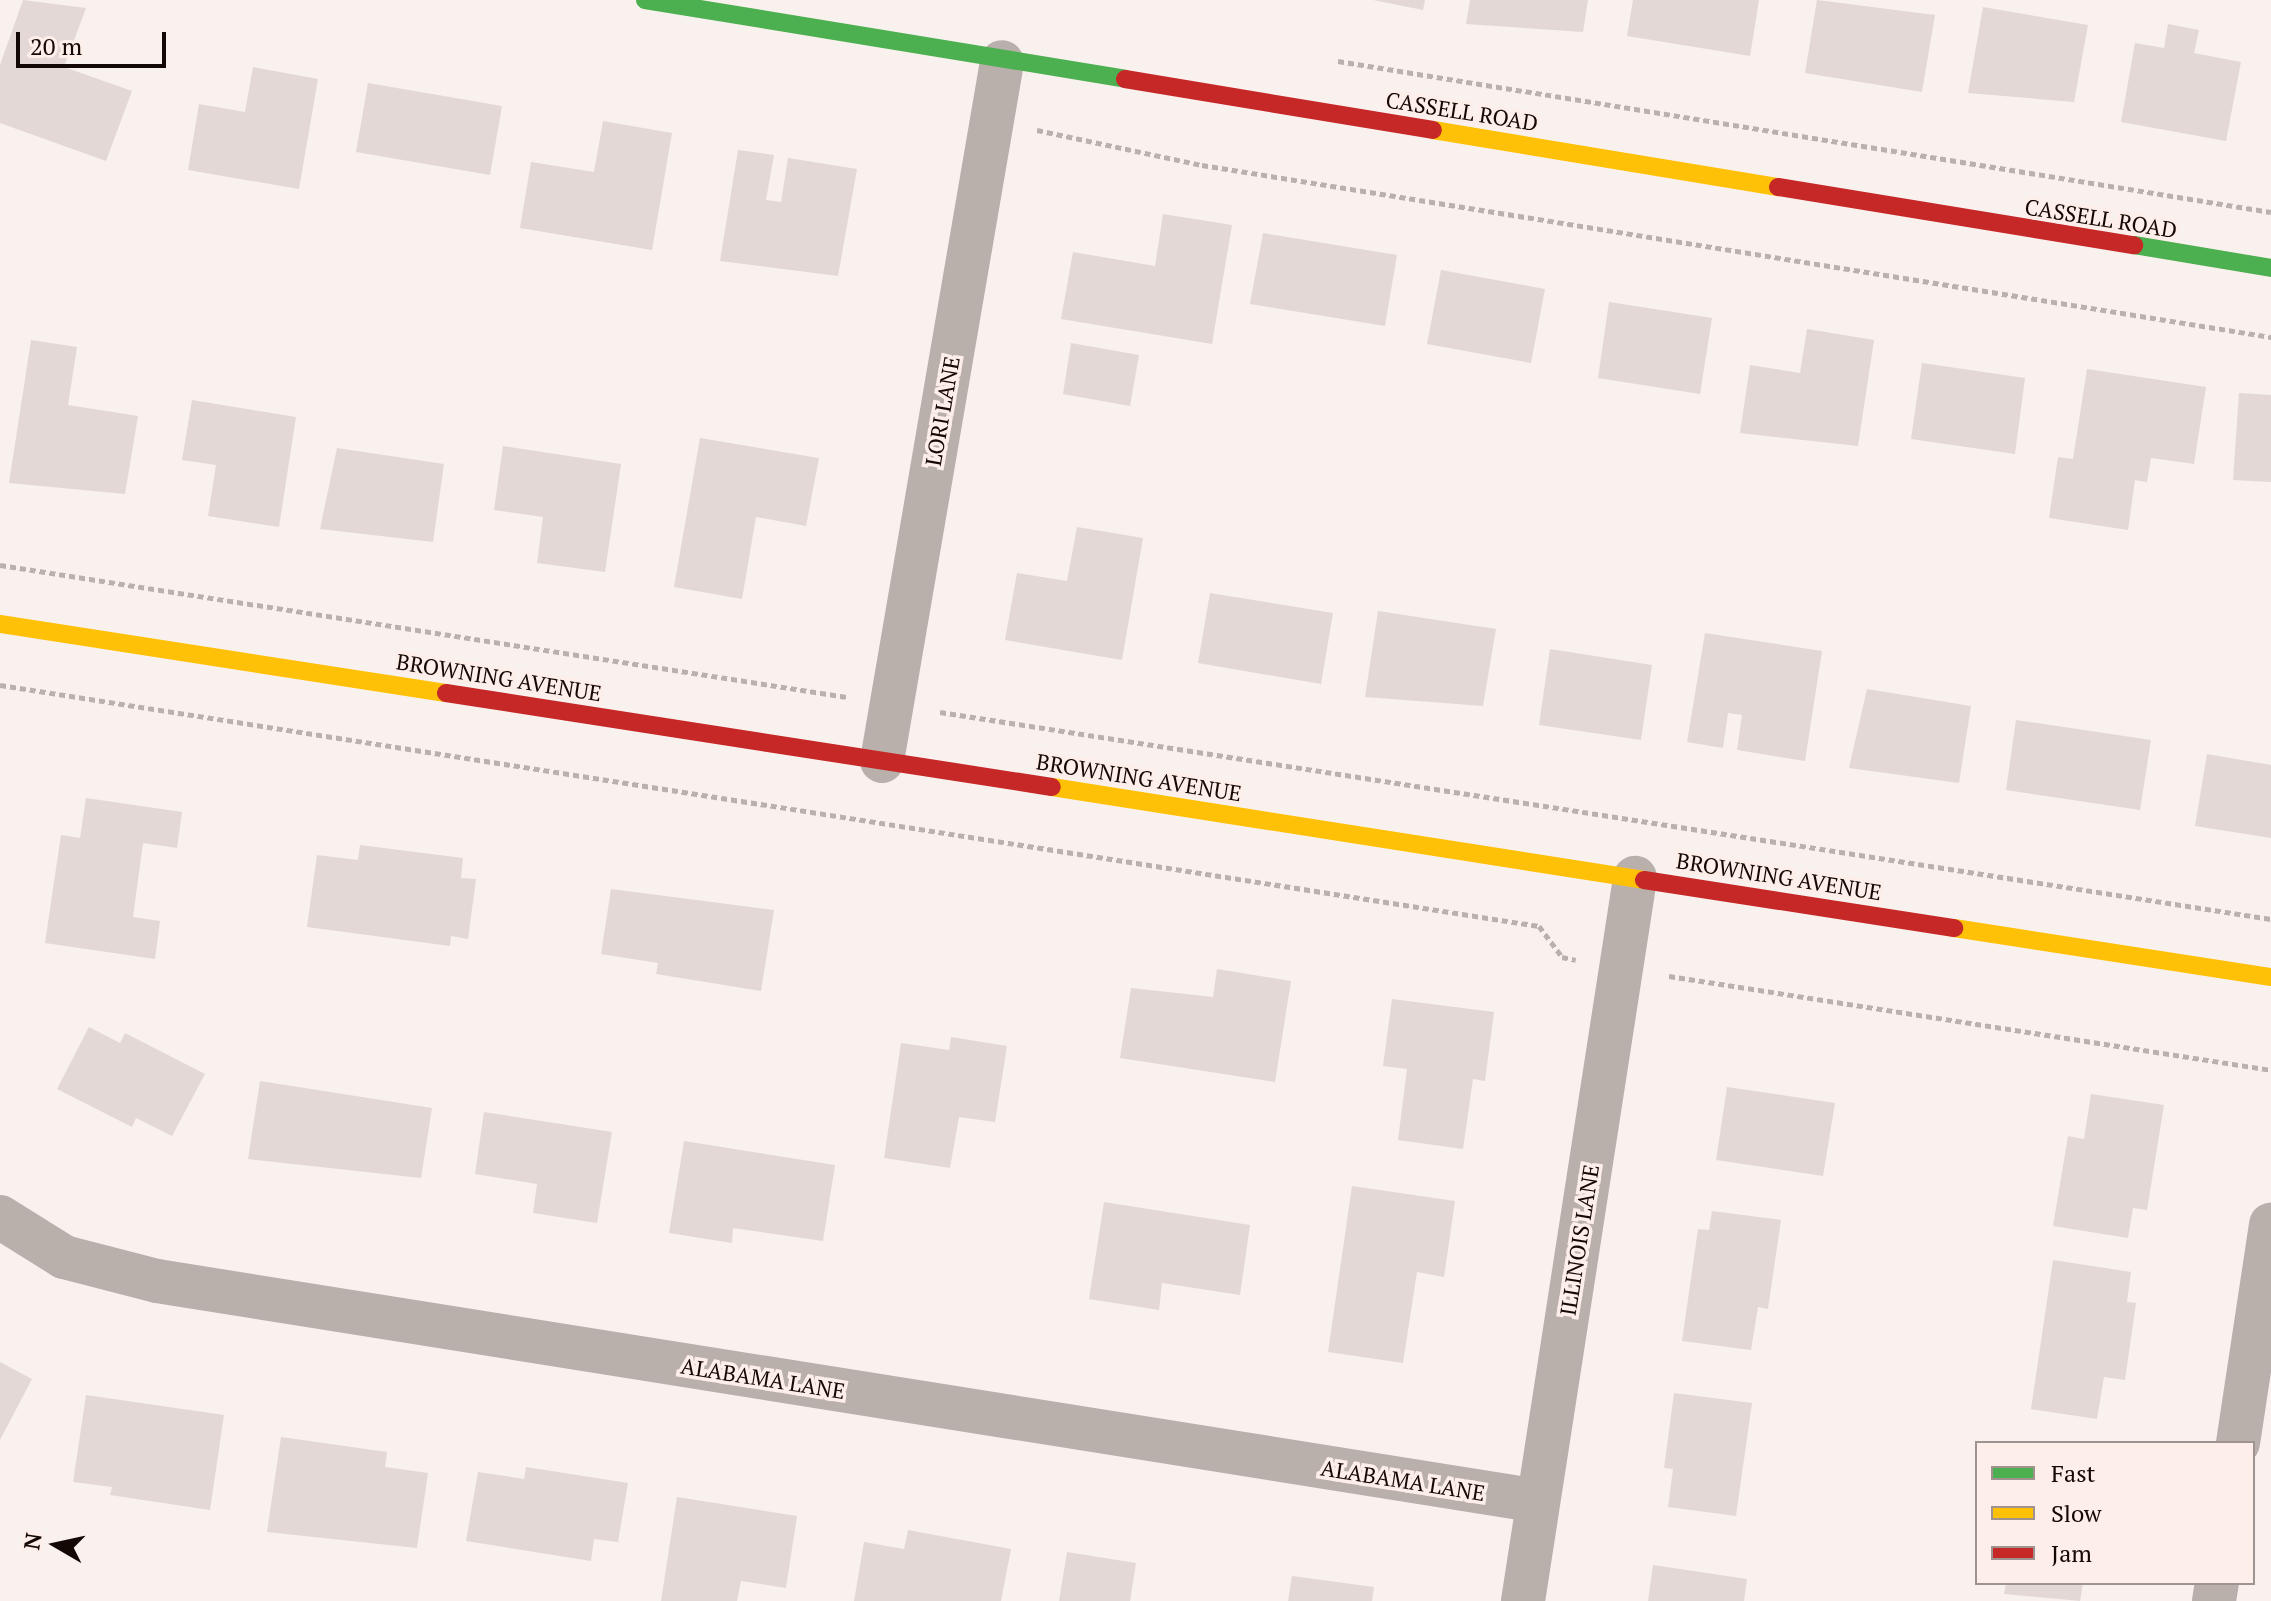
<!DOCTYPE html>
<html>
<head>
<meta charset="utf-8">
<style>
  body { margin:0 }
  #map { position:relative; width:2271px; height:1601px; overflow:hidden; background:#f9f1ee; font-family:"PT Serif",serif }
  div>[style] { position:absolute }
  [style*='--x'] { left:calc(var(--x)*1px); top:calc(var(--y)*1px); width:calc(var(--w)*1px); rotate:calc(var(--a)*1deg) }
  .building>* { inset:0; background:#e3d8d5 }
  .path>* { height:5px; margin-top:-2.5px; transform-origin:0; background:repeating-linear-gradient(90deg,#bab1ae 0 6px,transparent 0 10px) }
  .street>* { height:44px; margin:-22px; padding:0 22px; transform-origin:22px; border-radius:22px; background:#b9b0ac }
  .fast>* { height:18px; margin:-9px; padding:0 9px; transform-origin:9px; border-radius:9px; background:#4caf50 }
  .slow>* { height:18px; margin:-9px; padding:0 9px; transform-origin:9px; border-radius:9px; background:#ffc107 }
  .jam>* { height:18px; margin:-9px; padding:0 9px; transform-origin:9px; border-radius:9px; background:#c62828 }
  span { translate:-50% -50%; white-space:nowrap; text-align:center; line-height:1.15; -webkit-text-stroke:7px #feeee9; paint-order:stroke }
  .street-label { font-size:22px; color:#140805 }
  .legend { position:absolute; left:1975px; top:1441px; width:280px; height:144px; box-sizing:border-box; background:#feeee9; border:2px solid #a0928e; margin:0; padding:10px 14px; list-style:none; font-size:24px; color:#140805 }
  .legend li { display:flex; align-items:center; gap:16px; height:40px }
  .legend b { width:40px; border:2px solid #a0928e }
  .north { position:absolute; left:16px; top:1505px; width:80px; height:80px; -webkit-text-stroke:6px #feeee9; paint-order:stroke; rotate:279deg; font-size:22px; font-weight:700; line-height:32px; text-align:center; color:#140805 }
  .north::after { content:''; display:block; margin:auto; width:28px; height:36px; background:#140805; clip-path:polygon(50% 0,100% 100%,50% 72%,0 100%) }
  .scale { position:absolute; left:16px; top:32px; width:150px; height:36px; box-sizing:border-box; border:4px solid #140805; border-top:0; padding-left:10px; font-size:24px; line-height:28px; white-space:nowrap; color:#140805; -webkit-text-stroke:6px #feeee9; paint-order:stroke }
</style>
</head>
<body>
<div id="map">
  <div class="building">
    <i style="clip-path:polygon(23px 0,86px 8px,64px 67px,132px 91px,106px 161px,0 123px,0 65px)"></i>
    <i style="clip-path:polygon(1373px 0,1425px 0,1423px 10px)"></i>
    <i style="clip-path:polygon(1470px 0,1588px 0,1583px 32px,1466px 24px)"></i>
    <i style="clip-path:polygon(1633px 0,1759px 0,1750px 56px,1627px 36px)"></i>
    <i style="clip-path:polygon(1817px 0,1935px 15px,1922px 92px,1805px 73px)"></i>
    <i style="clip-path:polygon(1983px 7px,2088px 25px,2074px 102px,1968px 93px)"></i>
    <i style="clip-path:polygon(2168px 24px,2199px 30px,2194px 53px,2241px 62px,2226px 141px,2121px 122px,2135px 43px,2164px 48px)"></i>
    <i style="clip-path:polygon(253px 67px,318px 79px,299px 189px,188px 170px,199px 104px,245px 112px)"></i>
    <i style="clip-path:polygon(368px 83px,502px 106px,490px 175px,356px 152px)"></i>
    <i style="clip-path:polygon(603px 121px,672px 133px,652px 250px,520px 228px,531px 162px,594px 172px)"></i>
    <i style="clip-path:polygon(738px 150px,774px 155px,766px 200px,781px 202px,788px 158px,857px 169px,838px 276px,720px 261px)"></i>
    <i style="clip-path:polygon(1163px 214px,1232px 225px,1212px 344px,1061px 319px,1073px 252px,1155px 266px)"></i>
    <i style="clip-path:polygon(1263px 233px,1397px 255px,1385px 326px,1250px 304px)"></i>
    <i style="clip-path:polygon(1441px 270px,1545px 289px,1531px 363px,1427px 344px)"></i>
    <i style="clip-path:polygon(1609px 302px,1712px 318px,1700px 394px,1598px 378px)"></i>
    <i style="clip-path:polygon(1807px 329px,1874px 340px,1858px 446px,1740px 433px,1750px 365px,1800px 373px)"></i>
    <i style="clip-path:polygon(31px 340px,77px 347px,68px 405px,138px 416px,125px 494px,9px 483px)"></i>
    <i style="clip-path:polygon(1071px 343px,1139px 355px,1130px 406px,1063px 394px)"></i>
    <i style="clip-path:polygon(1922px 363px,2025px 378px,2015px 454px,1911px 439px)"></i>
    <i style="clip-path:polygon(2087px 369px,2206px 387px,2194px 464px,2151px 458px,2147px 482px,2135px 480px,2128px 530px,2049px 518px,2058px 457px,2073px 459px)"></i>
    <i style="clip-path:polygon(2239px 393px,2271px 395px,2271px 482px,2233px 480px)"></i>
    <i style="clip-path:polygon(192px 400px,296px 417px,279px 527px,208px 516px,216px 465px,182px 460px)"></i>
    <i style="clip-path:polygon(700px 438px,819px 458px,806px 526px,756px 517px,742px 599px,674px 587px)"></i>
    <i style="clip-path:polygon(503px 446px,621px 464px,605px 572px,537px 563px,543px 517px,494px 510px)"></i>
    <i style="clip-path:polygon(337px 448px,444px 464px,433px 542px,320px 529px)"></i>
    <i style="clip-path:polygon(1077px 527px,1143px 538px,1122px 660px,1005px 640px,1017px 573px,1067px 581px)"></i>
    <i style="clip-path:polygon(1210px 593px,1333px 613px,1321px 684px,1198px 663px)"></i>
    <i style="clip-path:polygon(1378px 611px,1496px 629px,1483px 706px,1365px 697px)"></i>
    <i style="clip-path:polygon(1705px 633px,1822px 651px,1805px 761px,1737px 750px,1742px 715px,1728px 713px,1723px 748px,1687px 742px)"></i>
    <i style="clip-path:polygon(1550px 649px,1652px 665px,1641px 740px,1539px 725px)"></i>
    <i style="clip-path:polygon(1867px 689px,1971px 706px,1959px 783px,1849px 768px)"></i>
    <i style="clip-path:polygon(2016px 720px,2151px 740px,2140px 810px,2006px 790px)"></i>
    <i style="clip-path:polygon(2207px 754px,2271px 765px,2271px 838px,2195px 826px)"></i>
    <i style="clip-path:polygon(86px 798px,182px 812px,177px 848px,143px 843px,133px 917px,160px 921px,155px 959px,45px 943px,61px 835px,80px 838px)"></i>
    <i style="clip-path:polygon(360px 845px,463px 858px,461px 878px,476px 879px,468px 939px,451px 936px,450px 946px,307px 927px,317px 855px,358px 860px)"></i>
    <i style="clip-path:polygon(611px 889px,774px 910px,761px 991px,656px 974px,658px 963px,601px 954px)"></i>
    <i style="clip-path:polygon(1217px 969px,1291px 981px,1275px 1082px,1120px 1058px,1131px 988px,1213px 997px)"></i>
    <i style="clip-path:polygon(1392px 999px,1494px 1012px,1485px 1081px,1473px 1079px,1463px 1149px,1398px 1140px,1407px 1069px,1383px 1066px)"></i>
    <i style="clip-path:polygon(89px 1027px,120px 1043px,125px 1033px,205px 1074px,172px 1136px,136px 1118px,132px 1127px,57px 1089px)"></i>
    <i style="clip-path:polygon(951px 1037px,1007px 1046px,995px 1122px,959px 1117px,950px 1168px,884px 1158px,901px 1043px,949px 1050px)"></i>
    <i style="clip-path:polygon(260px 1081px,432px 1108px,421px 1178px,248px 1159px)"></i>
    <i style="clip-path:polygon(1727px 1087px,1835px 1103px,1823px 1176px,1716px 1160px)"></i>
    <i style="clip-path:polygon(2091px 1094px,2164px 1105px,2147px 1210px,2133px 1208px,2128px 1238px,2053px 1226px,2068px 1136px,2084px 1139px)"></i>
    <i style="clip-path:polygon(484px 1112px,612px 1132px,597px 1223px,533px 1213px,537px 1184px,475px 1174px)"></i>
    <i style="clip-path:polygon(684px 1141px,835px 1165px,823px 1241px,733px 1228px,732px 1243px,669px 1233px)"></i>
    <i style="clip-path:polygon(1352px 1186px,1455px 1201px,1444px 1277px,1417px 1272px,1403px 1363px,1328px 1352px)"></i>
    <i style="clip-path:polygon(1104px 1202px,1250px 1225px,1240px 1295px,1162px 1283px,1159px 1310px,1089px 1299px)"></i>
    <i style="clip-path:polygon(1712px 1211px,1781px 1220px,1768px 1309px,1758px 1307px,1751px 1350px,1682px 1341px,1698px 1229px,1709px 1230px)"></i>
    <i style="clip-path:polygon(2053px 1260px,2131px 1272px,2127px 1302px,2136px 1303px,2125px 1380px,2104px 1377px,2097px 1419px,2031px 1409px)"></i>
    <i style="clip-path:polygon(0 1362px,32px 1379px,0 1440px)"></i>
    <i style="clip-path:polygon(1674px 1393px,1752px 1403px,1736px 1516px,1668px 1507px,1673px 1469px,1664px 1468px)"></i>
    <i style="clip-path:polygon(86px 1395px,224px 1415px,210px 1510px,110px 1495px,112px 1487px,73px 1482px)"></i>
    <i style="clip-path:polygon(281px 1437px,387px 1452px,385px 1467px,428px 1473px,417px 1548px,267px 1532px)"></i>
    <i style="clip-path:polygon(526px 1467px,628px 1483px,618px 1542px,594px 1539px,591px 1561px,466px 1541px,478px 1472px,524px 1479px)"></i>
    <i style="clip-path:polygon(677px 1497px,797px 1516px,786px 1588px,741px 1581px,737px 1601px,661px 1601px)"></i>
    <i style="clip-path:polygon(908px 1530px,1011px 1549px,1001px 1601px,854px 1601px,864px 1542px,904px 1549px)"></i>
    <i style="clip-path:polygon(1067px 1552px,1136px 1563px,1130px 1601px,1059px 1601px)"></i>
    <i style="clip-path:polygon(1653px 1565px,1747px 1579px,1744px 1601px,1648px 1601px)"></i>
    <i style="clip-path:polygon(1292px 1576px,1374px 1587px,1372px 1601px,1288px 1601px)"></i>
    <i style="clip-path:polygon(2006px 1583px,2083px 1583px,2080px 1601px,2004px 1594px)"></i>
  </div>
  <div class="path">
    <i style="--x:1338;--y:61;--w:945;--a:9.19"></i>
    <i style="--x:1037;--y:130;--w:169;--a:12"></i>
    <i style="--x:1202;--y:165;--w:1083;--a:9.14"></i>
    <i style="--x:0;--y:565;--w:857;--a:8.86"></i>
    <i style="--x:0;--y:685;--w:1558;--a:8.9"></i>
    <i style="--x:1539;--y:926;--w:39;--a:53"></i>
    <i style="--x:1562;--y:957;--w:14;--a:12"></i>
    <i style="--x:940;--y:712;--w:1347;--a:8.84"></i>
    <i style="--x:1669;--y:976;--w:609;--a:8.87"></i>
  </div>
  <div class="street">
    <i style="--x:882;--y:761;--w:709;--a:-80.26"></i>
    <i style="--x:0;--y:1217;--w:75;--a:32"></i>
    <i style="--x:64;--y:1257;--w:96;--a:14.5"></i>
    <i style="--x:157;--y:1281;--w:1398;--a:9.05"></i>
    <i style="--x:2238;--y:1443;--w:221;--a:-81.4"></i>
    <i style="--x:1523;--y:1601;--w:732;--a:-81.19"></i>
    <i style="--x:2214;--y:1601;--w:18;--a:-81"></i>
  </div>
  <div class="fast">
    <i style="--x:645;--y:0;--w:486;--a:9.3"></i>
    <i style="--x:2134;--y:245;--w:139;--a:9.5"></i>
  </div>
  <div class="slow">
    <i style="--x:1433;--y:130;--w:350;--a:9.4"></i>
    <i style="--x:0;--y:624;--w:451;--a:8.8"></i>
    <i style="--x:1052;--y:787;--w:599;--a:8.93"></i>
    <i style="--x:1954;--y:928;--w:321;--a:8.8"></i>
  </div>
  <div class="jam">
    <i style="--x:1125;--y:79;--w:312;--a:9.4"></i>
    <i style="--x:1778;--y:187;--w:361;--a:9.3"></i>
    <i style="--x:446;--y:693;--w:613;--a:8.82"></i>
    <i style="--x:1644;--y:880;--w:314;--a:8.8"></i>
  </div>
  <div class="street-label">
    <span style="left:1462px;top:111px;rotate:9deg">CASSELL ROAD</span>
    <span style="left:2101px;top:218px;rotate:9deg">CASSELL ROAD</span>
    <span style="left:942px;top:411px;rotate:-80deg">LORI LANE</span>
    <span style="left:499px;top:677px;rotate:9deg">BROWNING AVENUE</span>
    <span style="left:1139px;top:777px;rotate:9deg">BROWNING AVENUE</span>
    <span style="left:1779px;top:876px;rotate:9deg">BROWNING AVENUE</span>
    <span style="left:1579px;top:1240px;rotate:-81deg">ILLINOIS LANE</span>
    <span style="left:763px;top:1378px;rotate:9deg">ALABAMA LANE</span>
    <span style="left:1403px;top:1480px;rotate:9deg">ALABAMA LANE</span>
  </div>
  <ul class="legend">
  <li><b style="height:10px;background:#4caf50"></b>Fast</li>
  <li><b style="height:10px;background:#ffc107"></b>Slow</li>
  <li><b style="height:10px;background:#c62828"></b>Jam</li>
  </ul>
  <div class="north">N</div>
  <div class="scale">20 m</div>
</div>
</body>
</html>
